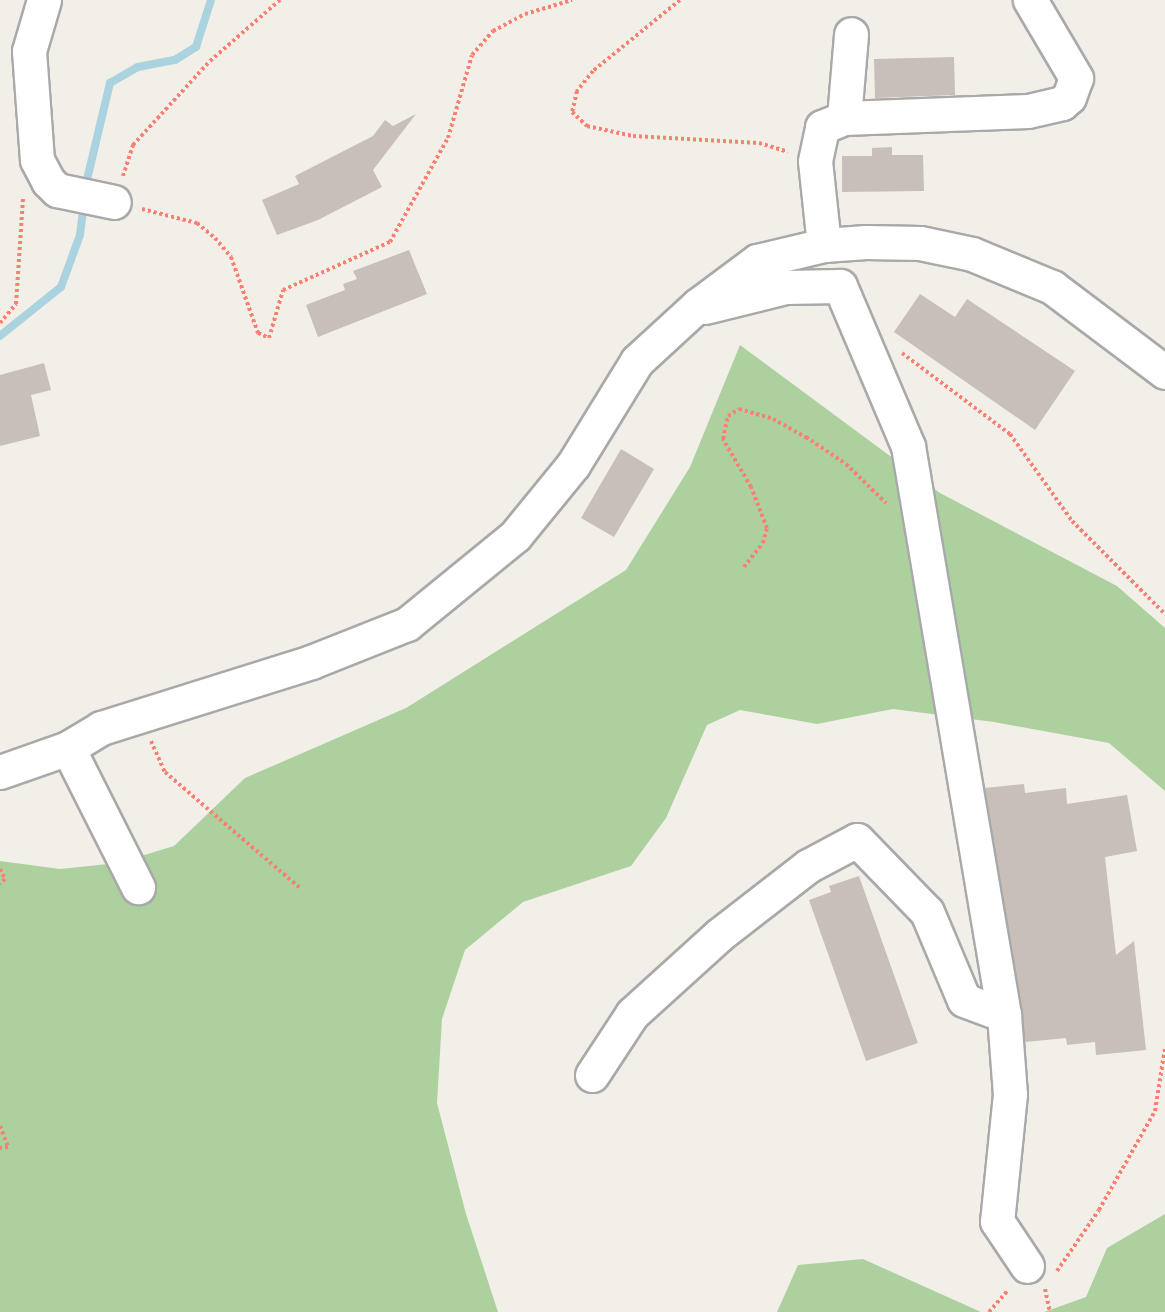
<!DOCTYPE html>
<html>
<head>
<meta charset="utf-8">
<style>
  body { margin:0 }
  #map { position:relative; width:1165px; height:1312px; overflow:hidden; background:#f2efe9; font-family:Figtree,sans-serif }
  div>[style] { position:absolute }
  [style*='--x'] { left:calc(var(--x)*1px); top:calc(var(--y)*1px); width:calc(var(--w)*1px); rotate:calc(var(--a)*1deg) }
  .forest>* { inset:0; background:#add19e }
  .stream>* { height:8px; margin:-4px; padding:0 4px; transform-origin:4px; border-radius:4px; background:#aad3df }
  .building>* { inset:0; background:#c7bfb8 }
  .path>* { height:4px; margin-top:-2px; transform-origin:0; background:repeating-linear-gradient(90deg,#fa8072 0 3px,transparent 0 6px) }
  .roads { filter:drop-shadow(2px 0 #a9a9a9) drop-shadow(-2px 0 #a9a9a9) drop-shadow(0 2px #a9a9a9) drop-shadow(0 -2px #a9a9a9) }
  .minor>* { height:33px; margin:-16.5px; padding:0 16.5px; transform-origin:16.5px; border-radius:16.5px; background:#fff }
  span { translate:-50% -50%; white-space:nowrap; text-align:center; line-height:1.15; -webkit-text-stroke:4.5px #fff; paint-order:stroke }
</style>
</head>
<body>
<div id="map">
  <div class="forest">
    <i style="clip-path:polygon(740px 345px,940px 493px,1117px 586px,1165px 628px,1165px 791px,1109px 743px,994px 722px,893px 709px,817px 724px,740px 710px,707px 725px,666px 818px,631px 866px,523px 902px,465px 950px,442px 1019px,437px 1103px,466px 1214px,498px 1312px,0 1312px,0 861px,60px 869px,118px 863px,174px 846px,245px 778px,406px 708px,626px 570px,690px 467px)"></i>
    <i style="clip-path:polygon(1165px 1214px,1165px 1312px,1044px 1312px,1086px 1297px,1107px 1248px)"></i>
    <i style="clip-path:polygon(863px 1259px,981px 1312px,777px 1312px,798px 1265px)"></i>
  </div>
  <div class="stream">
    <i style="--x:85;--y:188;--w:108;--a:-76.6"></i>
    <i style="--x:110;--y:83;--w:32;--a:-30"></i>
    <i style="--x:138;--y:67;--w:38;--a:-11"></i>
    <i style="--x:175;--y:60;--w:25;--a:-32"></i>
    <i style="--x:196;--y:47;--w:49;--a:-72.3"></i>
    <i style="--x:0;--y:336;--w:78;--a:-38.8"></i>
    <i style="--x:61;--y:287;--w:55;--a:-69.9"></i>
    <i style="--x:80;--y:235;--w:34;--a:-83"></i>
  </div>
  <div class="building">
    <i style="clip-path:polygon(954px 57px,955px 95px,875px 98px,874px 59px)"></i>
    <i style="clip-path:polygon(416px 114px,373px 170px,382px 187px,318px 220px,277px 235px,262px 200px,299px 184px,295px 176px,373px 136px,385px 120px,393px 126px)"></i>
    <i style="clip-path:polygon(892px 147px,892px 155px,923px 155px,924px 191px,842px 192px,842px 156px,872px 156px,872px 148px)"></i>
    <i style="clip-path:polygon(409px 250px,427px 294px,318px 337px,306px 305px,345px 290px,343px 284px,357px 279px,353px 271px)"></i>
    <i style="clip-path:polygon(920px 294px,955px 317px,967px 299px,1075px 371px,1035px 430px,894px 332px)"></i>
    <i style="clip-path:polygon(44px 363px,51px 390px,31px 395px,40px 436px,0 446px,0 375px)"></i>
    <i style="clip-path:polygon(621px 449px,654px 469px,614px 537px,581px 518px)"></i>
    <i style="clip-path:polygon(1024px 784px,1025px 793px,1066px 788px,1067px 804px,1127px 795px,1137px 851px,1105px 857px,1116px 955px,1134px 941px,1146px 1050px,1096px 1055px,1095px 1042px,1067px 1045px,1066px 1038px,1025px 1042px,985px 788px)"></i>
    <i style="clip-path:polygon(859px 876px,918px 1043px,866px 1061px,809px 900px,831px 892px,829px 886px)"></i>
  </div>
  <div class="path">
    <i style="--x:680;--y:0;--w:112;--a:140.8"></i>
    <i style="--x:593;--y:71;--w:26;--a:129"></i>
    <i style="--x:577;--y:91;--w:22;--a:103"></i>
    <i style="--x:572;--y:112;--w:21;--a:43"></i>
    <i style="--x:587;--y:126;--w:47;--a:12.3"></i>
    <i style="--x:633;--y:136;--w:126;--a:3.2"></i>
    <i style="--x:759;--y:143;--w:30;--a:17"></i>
    <i style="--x:123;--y:176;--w:33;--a:-72"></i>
    <i style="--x:133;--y:145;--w:114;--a:-47.5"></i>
    <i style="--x:210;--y:61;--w:93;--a:-41.1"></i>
    <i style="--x:142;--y:209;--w:57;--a:14.3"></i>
    <i style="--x:197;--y:223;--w:23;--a:40"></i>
    <i style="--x:215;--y:238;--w:25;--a:50"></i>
    <i style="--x:231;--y:257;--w:81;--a:70.4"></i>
    <i style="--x:258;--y:333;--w:12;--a:24"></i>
    <i style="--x:269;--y:338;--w:50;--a:-73.7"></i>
    <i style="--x:283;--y:290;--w:117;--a:-24.2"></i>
    <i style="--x:390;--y:242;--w:119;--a:-60.9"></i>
    <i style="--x:448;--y:138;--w:86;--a:-73.9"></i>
    <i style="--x:472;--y:55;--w:32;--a:-49"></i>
    <i style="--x:493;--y:31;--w:36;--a:-28"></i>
    <i style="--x:525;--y:14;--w:49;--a:-16.6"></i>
    <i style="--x:0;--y:323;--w:25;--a:-50"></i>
    <i style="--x:16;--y:304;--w:106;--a:-86.2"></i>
    <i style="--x:902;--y:353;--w:135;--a:36.9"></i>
    <i style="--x:1010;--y:434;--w:107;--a:54.5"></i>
    <i style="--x:1072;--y:521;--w:132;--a:45"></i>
    <i style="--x:744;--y:567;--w:31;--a:-52"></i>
    <i style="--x:763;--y:543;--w:16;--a:-75"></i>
    <i style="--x:767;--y:528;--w:44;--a:-111.3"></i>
    <i style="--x:751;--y:487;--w:56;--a:-120.3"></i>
    <i style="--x:723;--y:439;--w:24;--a:-78"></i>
    <i style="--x:728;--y:416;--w:13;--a:-32"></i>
    <i style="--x:739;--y:409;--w:35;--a:16"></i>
    <i style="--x:773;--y:419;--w:38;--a:29"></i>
    <i style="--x:806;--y:437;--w:48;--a:34"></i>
    <i style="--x:846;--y:464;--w:56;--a:44.3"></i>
    <i style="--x:151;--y:741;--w:34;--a:66"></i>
    <i style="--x:165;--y:772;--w:178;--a:40.7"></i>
    <i style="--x:0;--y:869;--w:11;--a:63"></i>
    <i style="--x:5;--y:879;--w:7;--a:135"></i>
    <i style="--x:0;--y:1126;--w:22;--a:69"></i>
    <i style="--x:8;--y:1147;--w:8;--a:173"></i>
    <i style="--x:1057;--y:1271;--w:74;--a:-55.5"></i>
    <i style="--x:1099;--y:1210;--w:114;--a:-60.5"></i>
    <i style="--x:1155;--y:1111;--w:64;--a:-81"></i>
    <i style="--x:1045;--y:1289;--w:24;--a:78"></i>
    <i style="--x:989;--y:1312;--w:30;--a:-49"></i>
  </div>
  <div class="roads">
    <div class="minor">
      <i style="--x:44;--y:0;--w:53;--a:106.4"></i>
      <i style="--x:29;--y:51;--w:109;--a:85.8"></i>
      <i style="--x:37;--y:160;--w:24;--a:62"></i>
      <i style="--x:48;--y:181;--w:13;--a:45"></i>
      <i style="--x:57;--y:190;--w:58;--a:11.9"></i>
      <i style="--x:844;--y:118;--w:84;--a:-85.2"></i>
      <i style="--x:824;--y:245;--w:84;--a:-96.1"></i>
      <i style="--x:815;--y:161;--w:35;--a:-78"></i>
      <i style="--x:822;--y:127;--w:24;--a:-22"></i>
      <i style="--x:844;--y:118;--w:184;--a:-2.2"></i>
      <i style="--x:1028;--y:111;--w:35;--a:-13"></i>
      <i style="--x:1062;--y:103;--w:9;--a:-41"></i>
      <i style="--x:1069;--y:97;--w:20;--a:-70"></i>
      <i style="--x:1076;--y:78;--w:91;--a:-120.5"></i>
      <i style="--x:705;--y:307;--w:82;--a:-14"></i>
      <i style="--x:785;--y:287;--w:55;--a:-1"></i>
      <i style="--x:840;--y:286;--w:174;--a:67"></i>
      <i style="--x:908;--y:446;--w:577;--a:80.42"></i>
      <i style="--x:1004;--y:1015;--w:79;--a:85.7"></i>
      <i style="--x:1010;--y:1094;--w:128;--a:95.8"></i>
      <i style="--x:997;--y:1221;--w:54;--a:56.3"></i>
      <i style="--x:68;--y:748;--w:156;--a:63.3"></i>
      <i style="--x:0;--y:772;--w:72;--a:-19.4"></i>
      <i style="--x:68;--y:748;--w:39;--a:-31"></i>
      <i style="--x:101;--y:728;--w:220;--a:-17.4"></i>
      <i style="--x:311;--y:662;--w:103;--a:-21.6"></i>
      <i style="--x:407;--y:624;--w:139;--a:-39.2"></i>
      <i style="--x:515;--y:536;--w:92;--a:-50.8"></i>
      <i style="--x:573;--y:465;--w:122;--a:-58.4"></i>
      <i style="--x:637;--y:361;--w:83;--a:-42.6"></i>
      <i style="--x:698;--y:305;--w:74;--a:-36.7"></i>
      <i style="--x:757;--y:261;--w:69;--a:-13.4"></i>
      <i style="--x:824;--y:245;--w:42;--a:-4.1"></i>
      <i style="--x:866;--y:242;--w:54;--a:1.1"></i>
      <i style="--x:920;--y:243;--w:53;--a:11.9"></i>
      <i style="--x:972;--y:254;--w:87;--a:22.4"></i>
      <i style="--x:1052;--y:287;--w:141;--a:37"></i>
      <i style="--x:592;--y:1075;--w:73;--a:-56.7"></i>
      <i style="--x:632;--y:1014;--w:118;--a:-42.2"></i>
      <i style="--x:719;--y:935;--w:113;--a:-37.8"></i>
      <i style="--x:808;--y:866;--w:55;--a:-28"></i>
      <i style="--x:857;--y:840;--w:100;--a:45.8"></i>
      <i style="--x:927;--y:912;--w:95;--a:67.2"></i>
      <i style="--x:964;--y:1000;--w:43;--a:20.6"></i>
    </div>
  </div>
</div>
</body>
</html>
